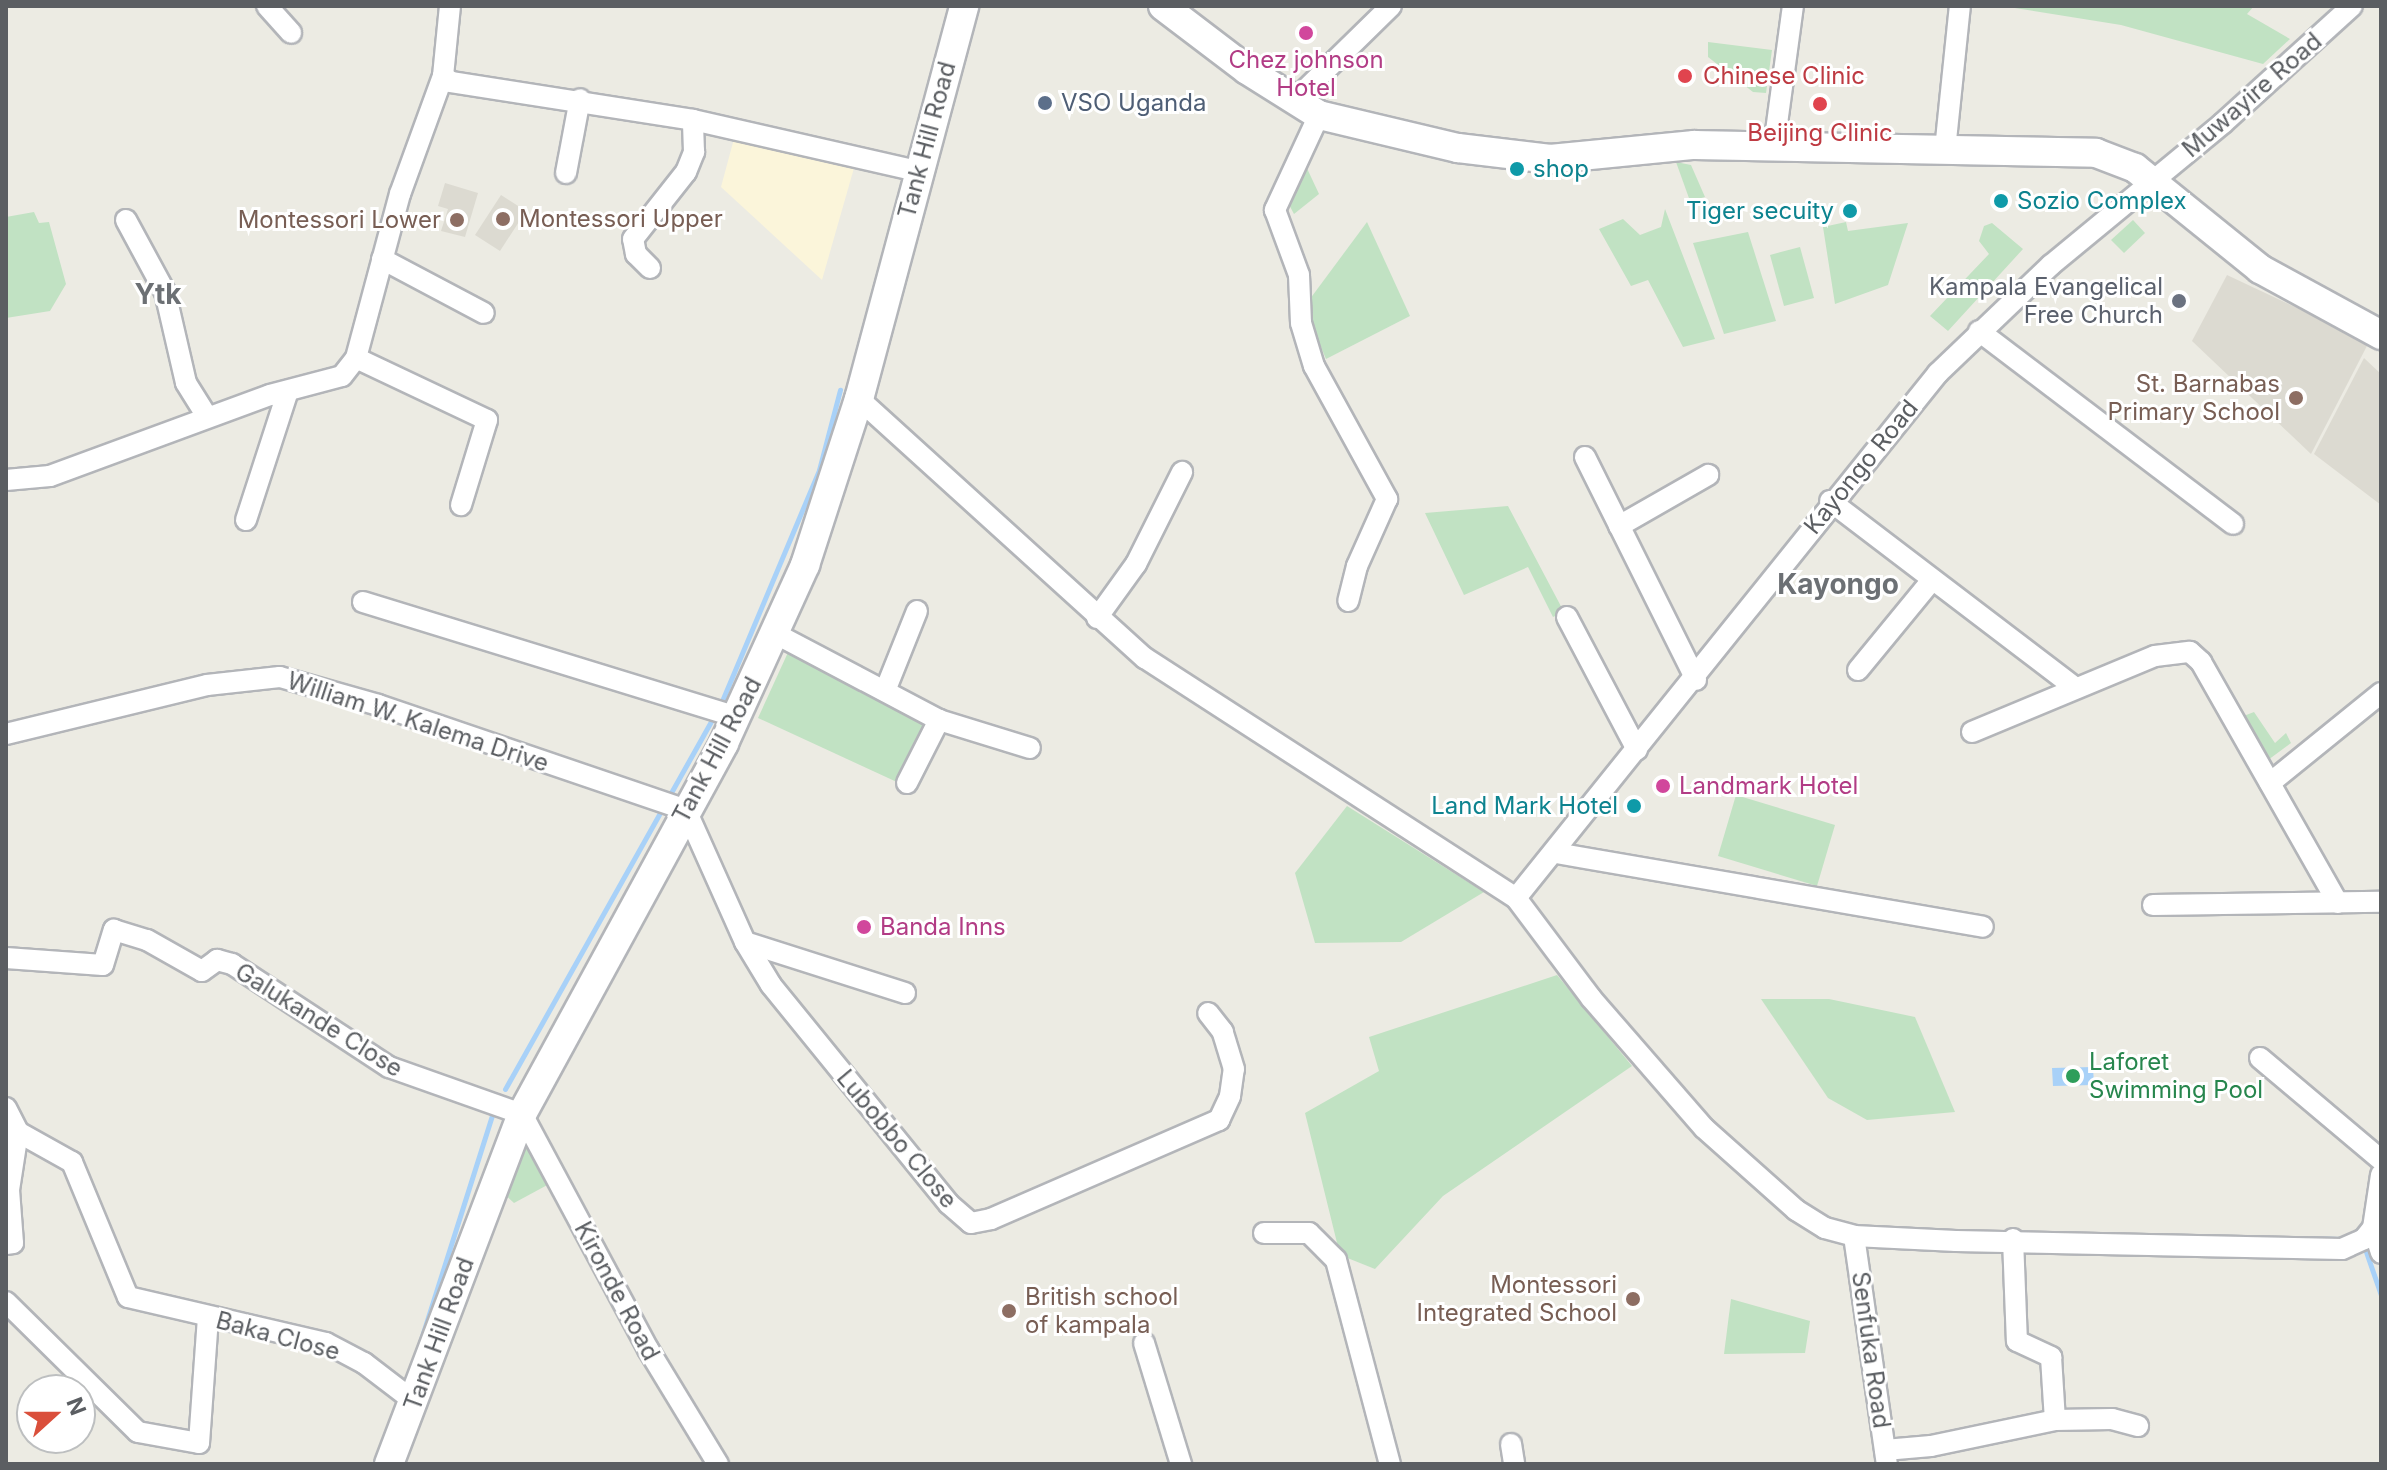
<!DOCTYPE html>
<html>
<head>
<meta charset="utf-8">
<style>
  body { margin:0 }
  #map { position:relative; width:2387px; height:1470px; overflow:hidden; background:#ecebe3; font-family:Inter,sans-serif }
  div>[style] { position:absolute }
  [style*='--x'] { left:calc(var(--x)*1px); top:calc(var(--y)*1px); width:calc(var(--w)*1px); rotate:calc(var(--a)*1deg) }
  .commercial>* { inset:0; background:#fbf5da }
  .education>* { inset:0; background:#dcdad1 }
  .green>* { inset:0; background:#c1e2c3 }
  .water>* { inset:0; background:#a8d1f8 }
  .stream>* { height:5px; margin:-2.5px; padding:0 2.5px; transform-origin:2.5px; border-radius:2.5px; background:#a8d1f8 }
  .roads { filter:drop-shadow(2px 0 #b3b5b9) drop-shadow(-2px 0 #b3b5b9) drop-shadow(0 2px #b3b5b9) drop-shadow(0 -2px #b3b5b9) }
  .street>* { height:20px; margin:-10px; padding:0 10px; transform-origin:10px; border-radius:10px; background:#fff }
  .secondary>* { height:28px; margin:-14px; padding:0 14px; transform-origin:14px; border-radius:14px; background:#fff }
  .dots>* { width:22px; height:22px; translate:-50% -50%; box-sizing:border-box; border:4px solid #fff; border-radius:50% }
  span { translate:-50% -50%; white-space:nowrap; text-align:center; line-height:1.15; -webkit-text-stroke:6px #fff; paint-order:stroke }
  .hotel-label { font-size:24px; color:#b23c85 }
  .left { translate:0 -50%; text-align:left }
  .health-label { font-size:24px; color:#be3a42 }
  .street-label { font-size:24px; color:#5b5e62 }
  .service-label { font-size:24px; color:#4e5e75 }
  .culture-label { font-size:24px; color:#0d838f }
  .right { translate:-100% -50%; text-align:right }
  .education-label { font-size:24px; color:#785e54 }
  .worship-label { font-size:24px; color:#5b616d }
  .leisure-label { font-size:24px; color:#27864d }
  .quarter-label { font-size:28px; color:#6c7074; font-weight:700 }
  .frame { position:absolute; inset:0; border:8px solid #5b5e62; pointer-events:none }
  .north { position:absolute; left:16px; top:1374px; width:80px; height:80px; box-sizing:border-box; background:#fff; border:2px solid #bdbfc0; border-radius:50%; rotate:69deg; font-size:22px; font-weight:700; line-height:32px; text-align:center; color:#5b5e62 }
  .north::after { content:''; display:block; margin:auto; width:28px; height:36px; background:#da4f3b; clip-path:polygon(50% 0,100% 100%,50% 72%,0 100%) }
</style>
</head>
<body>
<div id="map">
  <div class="commercial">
    <i style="clip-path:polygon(735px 135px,856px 161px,822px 280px,721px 187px)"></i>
  </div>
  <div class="education">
    <i style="clip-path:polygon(445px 183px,478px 193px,465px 237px,441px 231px,448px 209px,438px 206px)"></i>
    <i style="clip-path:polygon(501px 195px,526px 211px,500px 251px,475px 235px)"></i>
    <i style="clip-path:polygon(2227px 275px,2369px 342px,2311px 454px,2192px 341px)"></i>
    <i style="clip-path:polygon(2364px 358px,2381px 374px,2381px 505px,2314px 454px)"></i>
  </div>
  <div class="green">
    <i style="clip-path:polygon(2002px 6px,2254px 6px,2247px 14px,2290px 39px,2263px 64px,2121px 25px)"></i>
    <i style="clip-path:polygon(1708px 42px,1772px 50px,1766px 93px,1753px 92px,1708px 57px)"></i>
    <i style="clip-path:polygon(1304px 162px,1319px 194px,1294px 214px,1287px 201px)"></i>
    <i style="clip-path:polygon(1676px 162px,1691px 165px,1705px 197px,1690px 201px)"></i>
    <i style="clip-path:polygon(1665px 209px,1715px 339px,1683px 347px,1648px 280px,1631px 286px,1599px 229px,1623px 219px,1640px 235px,1661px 227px)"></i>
    <i style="clip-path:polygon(34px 212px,39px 223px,49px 222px,66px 284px,50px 311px,6px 318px,6px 217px)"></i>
    <i style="clip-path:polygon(2133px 220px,2145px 233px,2124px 253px,2111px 240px)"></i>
    <i style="clip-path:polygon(1367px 222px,1410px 316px,1326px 359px,1304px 307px)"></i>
    <i style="clip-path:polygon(1846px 222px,1848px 231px,1908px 223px,1888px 285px,1835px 304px,1823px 227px)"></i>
    <i style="clip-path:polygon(1992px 223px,2023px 249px,1948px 331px,1930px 316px,1989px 254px,1979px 241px,1984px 226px)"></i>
    <i style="clip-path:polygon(1748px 232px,1776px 321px,1724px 334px,1693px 243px)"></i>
    <i style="clip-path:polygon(1800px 247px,1814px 298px,1784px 306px,1770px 255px)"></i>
    <i style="clip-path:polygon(1508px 506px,1564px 612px,1553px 617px,1528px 567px,1464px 595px,1425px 513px)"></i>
    <i style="clip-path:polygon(790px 648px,929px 722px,899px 783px,758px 718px)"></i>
    <i style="clip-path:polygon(2254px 712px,2275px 743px,2286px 733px,2291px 743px,2268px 760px,2241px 717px)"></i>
    <i style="clip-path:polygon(1736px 795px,1835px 825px,1817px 886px,1718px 856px)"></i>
    <i style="clip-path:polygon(1347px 806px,1484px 892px,1401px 942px,1315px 943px,1295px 873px)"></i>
    <i style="clip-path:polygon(1557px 975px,1632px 1066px,1443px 1196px,1375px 1269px,1340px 1255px,1305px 1113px,1379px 1071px,1369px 1037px)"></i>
    <i style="clip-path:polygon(1761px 999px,1829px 999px,1915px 1017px,1955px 1112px,1867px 1120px,1828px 1098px)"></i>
    <i style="clip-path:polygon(531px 1137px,551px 1183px,514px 1203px,503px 1193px)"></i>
    <i style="clip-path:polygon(1731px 1299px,1810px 1321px,1805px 1353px,1724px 1354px)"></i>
  </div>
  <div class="water">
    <i style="clip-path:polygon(2093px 1067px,2094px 1085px,2053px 1086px,2052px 1068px)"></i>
  </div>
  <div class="stream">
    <i style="--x:719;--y:708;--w:258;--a:-67.2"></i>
    <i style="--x:819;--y:470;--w:83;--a:-75.3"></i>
    <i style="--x:668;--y:798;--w:94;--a:-60.7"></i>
    <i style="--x:505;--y:1089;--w:323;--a:-60.7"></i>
    <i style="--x:2285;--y:1238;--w:62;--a:0.9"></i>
    <i style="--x:2364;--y:1246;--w:52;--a:70.9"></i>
    <i style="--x:416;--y:1355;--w:258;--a:-72.4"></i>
  </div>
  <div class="roads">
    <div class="street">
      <i style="--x:267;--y:6;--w:36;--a:48"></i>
      <i style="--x:443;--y:76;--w:10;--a:37"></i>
      <i style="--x:451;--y:82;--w:245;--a:8.9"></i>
      <i style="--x:693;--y:120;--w:230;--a:12.8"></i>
      <i style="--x:1293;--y:102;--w:137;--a:-44.4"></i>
      <i style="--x:1319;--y:115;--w:105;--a:114.9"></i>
      <i style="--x:1275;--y:210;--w:69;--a:69.7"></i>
      <i style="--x:1299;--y:275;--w:48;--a:87.6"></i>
      <i style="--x:1301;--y:323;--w:45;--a:73.2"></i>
      <i style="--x:1314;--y:366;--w:152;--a:61.2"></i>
      <i style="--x:1387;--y:499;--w:73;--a:114.1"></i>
      <i style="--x:1357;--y:566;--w:36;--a:104"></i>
      <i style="--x:1774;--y:146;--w:141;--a:-82.3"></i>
      <i style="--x:1945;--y:150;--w:145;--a:-84.1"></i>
      <i style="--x:566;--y:173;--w:75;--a:-79.3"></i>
      <i style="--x:126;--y:220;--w:82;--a:61.6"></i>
      <i style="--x:165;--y:292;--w:93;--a:77"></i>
      <i style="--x:186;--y:383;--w:40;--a:58"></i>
      <i style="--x:382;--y:259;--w:115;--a:27.9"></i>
      <i style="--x:650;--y:268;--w:20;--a:-135"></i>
      <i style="--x:636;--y:254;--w:15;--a:-101"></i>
      <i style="--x:633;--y:239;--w:85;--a:-51.7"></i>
      <i style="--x:686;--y:172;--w:22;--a:-68"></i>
      <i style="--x:694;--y:152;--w:32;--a:-92"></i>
      <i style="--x:1979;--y:331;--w:319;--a:37.2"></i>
      <i style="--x:356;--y:358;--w:145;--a:25.3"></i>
      <i style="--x:487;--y:420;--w:89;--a:107"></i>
      <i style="--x:859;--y:399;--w:386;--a:42.2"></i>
      <i style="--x:1145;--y:658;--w:442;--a:32.9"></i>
      <i style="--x:1516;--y:898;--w:125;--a:53.1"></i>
      <i style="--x:1591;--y:998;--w:172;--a:49"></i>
      <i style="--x:1704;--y:1128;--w:123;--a:41.7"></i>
      <i style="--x:1796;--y:1210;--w:34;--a:32"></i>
      <i style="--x:1825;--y:1228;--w:30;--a:15"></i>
      <i style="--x:1854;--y:1236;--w:102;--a:2.8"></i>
      <i style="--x:1956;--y:1241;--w:386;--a:1.2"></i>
      <i style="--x:2342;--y:1249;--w:24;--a:-24"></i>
      <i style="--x:2364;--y:1239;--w:14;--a:-51"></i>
      <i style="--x:2373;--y:1228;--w:54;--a:-81.4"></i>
      <i style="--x:1585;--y:457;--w:249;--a:63.5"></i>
      <i style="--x:6;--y:480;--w:44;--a:-5.2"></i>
      <i style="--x:50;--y:476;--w:234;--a:-20.2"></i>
      <i style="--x:270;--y:395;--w:74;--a:-14.8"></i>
      <i style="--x:342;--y:376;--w:23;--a:-52"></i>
      <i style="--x:356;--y:358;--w:170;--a:-75"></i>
      <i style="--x:400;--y:194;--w:126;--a:-70"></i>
      <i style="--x:443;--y:76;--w:70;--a:-84.3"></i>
      <i style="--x:1830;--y:501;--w:307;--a:37.3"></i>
      <i style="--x:246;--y:520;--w:136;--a:-72"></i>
      <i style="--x:1619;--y:526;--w:103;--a:-29.8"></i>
      <i style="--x:363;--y:602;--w:390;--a:17.1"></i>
      <i style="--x:1567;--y:617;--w:150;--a:62.2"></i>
      <i style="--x:1097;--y:618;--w:67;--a:-54.2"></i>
      <i style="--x:1136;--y:564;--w:103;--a:-63.4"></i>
      <i style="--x:776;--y:634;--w:184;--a:27.8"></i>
      <i style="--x:939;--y:720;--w:95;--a:17.1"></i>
      <i style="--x:1858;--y:670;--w:117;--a:-50.6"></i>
      <i style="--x:885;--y:691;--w:86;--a:-68.2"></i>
      <i style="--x:1972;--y:732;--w:198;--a:-22.6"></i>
      <i style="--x:2155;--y:656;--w:35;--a:-7"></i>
      <i style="--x:2190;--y:652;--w:15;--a:42"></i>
      <i style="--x:2201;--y:662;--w:277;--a:60.4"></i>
      <i style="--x:6;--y:734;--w:207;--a:-13.7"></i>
      <i style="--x:207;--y:685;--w:73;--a:-6.3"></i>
      <i style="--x:280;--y:677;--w:102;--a:15.9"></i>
      <i style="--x:378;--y:705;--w:325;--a:18.8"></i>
      <i style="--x:686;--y:810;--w:145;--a:65.9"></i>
      <i style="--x:745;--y:942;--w:50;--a:58.8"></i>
      <i style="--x:771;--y:985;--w:282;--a:50.9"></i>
      <i style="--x:949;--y:1204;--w:29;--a:41"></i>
      <i style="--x:971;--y:1223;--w:20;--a:-11"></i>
      <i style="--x:991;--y:1219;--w:249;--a:-23.5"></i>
      <i style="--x:1219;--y:1120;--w:26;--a:-65"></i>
      <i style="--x:1230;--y:1096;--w:27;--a:-82"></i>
      <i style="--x:1234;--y:1069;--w:39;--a:-107"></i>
      <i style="--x:1223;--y:1032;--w:24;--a:-128"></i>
      <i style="--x:907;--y:783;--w:71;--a:-63.1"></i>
      <i style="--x:2270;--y:783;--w:143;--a:-39"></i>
      <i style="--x:1556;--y:853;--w:433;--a:9.8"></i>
      <i style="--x:1516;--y:898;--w:674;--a:-51.21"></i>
      <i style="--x:1938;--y:373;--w:156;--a:-43.7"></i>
      <i style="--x:2051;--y:265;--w:223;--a:-39.5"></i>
      <i style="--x:2223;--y:123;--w:174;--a:-42.2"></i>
      <i style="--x:2153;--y:905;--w:228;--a:-0.8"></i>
      <i style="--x:745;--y:942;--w:168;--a:17.7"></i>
      <i style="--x:6;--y:958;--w:97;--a:4.1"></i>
      <i style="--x:103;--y:965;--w:37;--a:-73"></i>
      <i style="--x:114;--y:930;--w:34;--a:17"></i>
      <i style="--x:147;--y:940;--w:63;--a:29.4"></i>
      <i style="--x:202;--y:971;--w:19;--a:-36"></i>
      <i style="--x:217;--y:960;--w:16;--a:15"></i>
      <i style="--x:232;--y:964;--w:188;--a:33.3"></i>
      <i style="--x:389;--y:1067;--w:141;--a:19.5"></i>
      <i style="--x:522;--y:1114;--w:267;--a:61.8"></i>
      <i style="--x:648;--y:1349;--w:135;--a:58.7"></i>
      <i style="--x:2260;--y:1058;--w:157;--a:40.1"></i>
      <i style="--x:6;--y:1108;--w:27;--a:63"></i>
      <i style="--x:18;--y:1132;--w:62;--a:29.1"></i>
      <i style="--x:72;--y:1162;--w:146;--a:67.5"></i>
      <i style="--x:128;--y:1297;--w:203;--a:13.1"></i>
      <i style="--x:326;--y:1343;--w:43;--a:27.8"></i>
      <i style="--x:364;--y:1363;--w:64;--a:37.4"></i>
      <i style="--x:2373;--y:1228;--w:26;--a:72"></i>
      <i style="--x:1264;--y:1233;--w:45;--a:0"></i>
      <i style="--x:1309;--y:1233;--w:38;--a:45"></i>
      <i style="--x:1336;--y:1260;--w:211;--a:75.2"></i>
      <i style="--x:1854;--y:1236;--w:230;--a:81.8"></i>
      <i style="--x:2013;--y:1239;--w:102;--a:87.8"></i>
      <i style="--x:2017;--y:1341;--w:38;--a:25"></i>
      <i style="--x:2051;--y:1357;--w:63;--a:86.4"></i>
      <i style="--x:6;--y:1244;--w:7;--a:-8"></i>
      <i style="--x:13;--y:1243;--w:53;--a:-94.3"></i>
      <i style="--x:9;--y:1190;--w:59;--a:-81.2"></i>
      <i style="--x:6;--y:1302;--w:185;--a:44.6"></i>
      <i style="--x:138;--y:1432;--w:62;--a:10.2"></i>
      <i style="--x:199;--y:1443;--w:125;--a:-85.9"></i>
      <i style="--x:1144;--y:1343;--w:127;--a:73"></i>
      <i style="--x:1511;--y:1444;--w:20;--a:81"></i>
      <i style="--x:1885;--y:1450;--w:46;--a:-5"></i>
      <i style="--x:1931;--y:1446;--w:127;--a:-11.8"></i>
      <i style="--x:2055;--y:1420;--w:57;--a:-1"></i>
      <i style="--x:2112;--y:1419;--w:27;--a:15"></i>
    </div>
    <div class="secondary">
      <i style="--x:1163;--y:6;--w:106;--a:37.3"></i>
      <i style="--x:1247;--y:70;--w:85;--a:32"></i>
      <i style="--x:1319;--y:115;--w:143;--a:13.4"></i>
      <i style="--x:1458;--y:148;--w:93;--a:6.8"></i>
      <i style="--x:1550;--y:159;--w:145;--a:-5.6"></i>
      <i style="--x:1694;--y:145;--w:402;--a:1.1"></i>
      <i style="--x:2096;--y:153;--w:42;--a:21"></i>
      <i style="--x:2135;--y:168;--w:161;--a:38.9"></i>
      <i style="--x:2260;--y:269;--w:138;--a:28.6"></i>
      <i style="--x:389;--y:1464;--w:374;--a:-69.2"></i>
      <i style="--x:522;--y:1114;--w:422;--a:-61.4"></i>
      <i style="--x:724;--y:743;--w:196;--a:-65.5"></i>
      <i style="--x:805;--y:565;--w:175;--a:-72"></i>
      <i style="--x:859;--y:399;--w:407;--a:-75"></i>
    </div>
  </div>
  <div class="dots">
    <i style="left:1306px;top:33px;background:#d1479c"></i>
    <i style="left:1685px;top:76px;background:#e0444e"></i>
    <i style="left:1045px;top:103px;background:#5c6f8a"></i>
    <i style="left:1820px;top:104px;background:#e0444e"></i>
    <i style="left:1517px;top:169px;background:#0f9aa8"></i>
    <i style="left:2001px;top:201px;background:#0f9aa8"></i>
    <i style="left:1850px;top:211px;background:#0f9aa8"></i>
    <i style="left:503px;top:219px;background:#8d6e63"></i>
    <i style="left:457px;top:220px;background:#8d6e63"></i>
    <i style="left:2179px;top:301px;background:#6b7280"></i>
    <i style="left:2296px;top:398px;background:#8d6e63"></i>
    <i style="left:1663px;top:786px;background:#d1479c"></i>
    <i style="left:1634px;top:806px;background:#0f9aa8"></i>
    <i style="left:864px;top:927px;background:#d1479c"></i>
    <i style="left:2073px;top:1076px;background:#2e9e5b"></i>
    <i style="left:1633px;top:1299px;background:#8d6e63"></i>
    <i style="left:1009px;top:1311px;background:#8d6e63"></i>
  </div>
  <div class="hotel-label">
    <span style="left:1306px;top:74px">Chez johnson<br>Hotel</span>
    <span class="left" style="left:1679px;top:786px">Landmark Hotel</span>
    <span class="left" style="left:880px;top:927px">Banda Inns</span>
  </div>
  <div class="health-label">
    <span class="left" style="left:1703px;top:76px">Chinese Clinic</span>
    <span style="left:1820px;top:133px">Beijing Clinic</span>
  </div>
  <div class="street-label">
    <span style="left:2252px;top:95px;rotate:-41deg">Muwayire Road</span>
    <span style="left:927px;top:140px;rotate:-75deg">Tank Hill Road</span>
    <span style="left:1861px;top:467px;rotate:-51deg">Kayongo Road</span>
    <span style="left:418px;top:722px;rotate:18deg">William W. Kalema Drive</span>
    <span style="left:717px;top:750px;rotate:-62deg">Tank Hill Road</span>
    <span style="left:319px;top:1020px;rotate:32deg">Galukande Close</span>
    <span style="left:897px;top:1139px;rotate:50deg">Lubobbo Close</span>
    <span style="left:617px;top:1291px;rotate:62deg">Kironde Road</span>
    <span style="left:439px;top:1334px;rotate:-70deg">Tank Hill Road</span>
    <span style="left:278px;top:1336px;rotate:15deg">Baka Close</span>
    <span style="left:1871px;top:1350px;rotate:82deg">Senfuka Road</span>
  </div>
  <div class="service-label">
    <span class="left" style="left:1061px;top:103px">VSO Uganda</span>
  </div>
  <div class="culture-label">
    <span class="left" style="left:1533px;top:169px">shop</span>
    <span class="left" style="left:2017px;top:201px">Sozio Complex</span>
    <span class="right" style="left:1834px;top:211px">Tiger secuity</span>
    <span class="right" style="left:1618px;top:806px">Land Mark Hotel</span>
  </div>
  <div class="education-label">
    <span class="left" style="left:519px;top:219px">Montessori Upper</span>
    <span class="right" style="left:441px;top:220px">Montessori Lower</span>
    <span class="right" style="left:2280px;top:398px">St. Barnabas<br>Primary School</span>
    <span class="right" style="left:1617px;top:1299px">Montessori<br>Integrated School</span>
    <span class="left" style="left:1025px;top:1311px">British school<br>of kampala</span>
  </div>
  <div class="worship-label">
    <span class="right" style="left:2163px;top:301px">Kampala Evangelical<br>Free Church</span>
  </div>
  <div class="leisure-label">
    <span class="left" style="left:2089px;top:1076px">Laforet<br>Swimming Pool</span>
  </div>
  <div class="quarter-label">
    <span style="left:158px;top:294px">Ytk</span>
    <span style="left:1838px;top:584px">Kayongo</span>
  </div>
  <div class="frame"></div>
  <div class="north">N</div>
</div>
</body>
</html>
